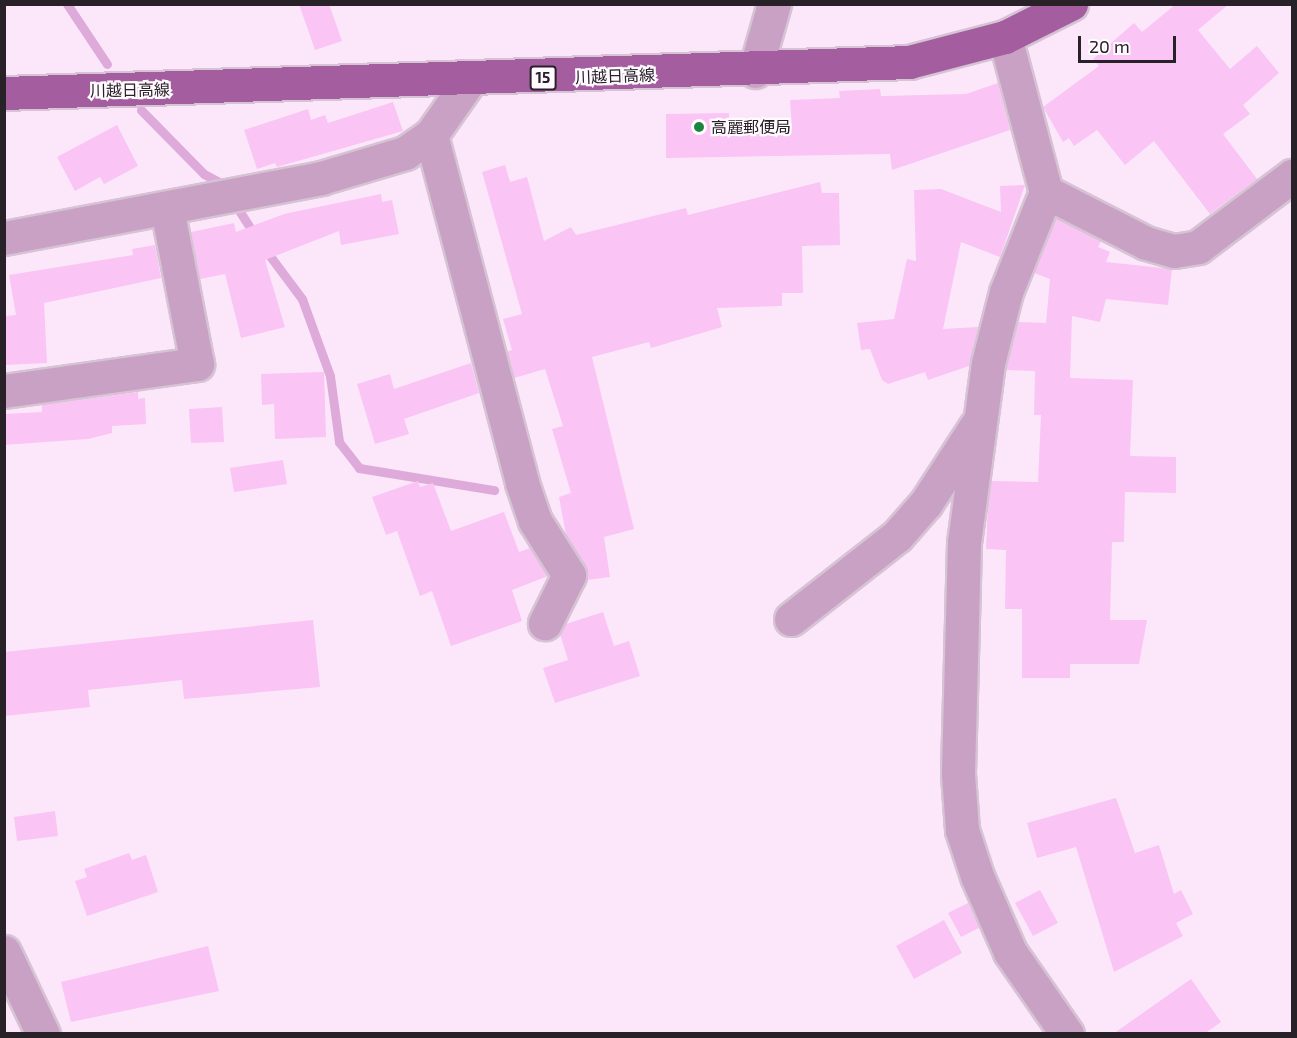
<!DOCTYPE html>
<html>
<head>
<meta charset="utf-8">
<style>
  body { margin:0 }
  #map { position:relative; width:1297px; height:1038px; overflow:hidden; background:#fce7fa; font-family:"Exo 2","Noto Sans JP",sans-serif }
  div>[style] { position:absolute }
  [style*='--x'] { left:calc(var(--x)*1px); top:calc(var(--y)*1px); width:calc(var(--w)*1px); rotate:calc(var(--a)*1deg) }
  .stream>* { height:9px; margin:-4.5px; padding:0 4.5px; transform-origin:4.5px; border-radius:4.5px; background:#deaada }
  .building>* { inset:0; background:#fac4f5 }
  .roads { filter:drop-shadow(2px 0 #d6c3d4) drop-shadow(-2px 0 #d6c3d4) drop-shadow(0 2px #d6c3d4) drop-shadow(0 -2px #d6c3d4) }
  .minor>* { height:33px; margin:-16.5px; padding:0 16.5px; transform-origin:16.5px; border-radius:16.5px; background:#c9a1c5 }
  .major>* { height:33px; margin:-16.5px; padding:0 16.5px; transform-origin:16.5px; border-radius:16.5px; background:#a45ea0 }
  .dots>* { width:16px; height:16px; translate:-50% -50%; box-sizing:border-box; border:3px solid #fffbfe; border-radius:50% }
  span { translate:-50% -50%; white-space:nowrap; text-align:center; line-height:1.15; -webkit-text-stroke:4.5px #fffbfe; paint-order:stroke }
  .shield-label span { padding:2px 4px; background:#fffbfe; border:2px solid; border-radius:4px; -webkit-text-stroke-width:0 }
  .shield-label { font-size:15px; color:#292128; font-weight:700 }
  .street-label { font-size:16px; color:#292128 }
  .poi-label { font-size:16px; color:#292128 }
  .left { translate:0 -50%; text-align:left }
  .frame { position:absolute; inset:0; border:6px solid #292128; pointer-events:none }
  .scale { position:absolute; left:1078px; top:36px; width:98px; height:27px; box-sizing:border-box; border:3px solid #292128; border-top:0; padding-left:8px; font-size:18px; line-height:21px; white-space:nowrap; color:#292128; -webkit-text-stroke:4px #fffbfe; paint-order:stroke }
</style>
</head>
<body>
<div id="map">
  <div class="stream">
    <i style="--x:67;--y:4;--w:72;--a:56.3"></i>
    <i style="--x:141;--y:110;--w:90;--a:45.5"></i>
    <i style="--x:204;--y:174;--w:26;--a:28"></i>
    <i style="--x:233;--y:201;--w:43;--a:57.4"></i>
    <i style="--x:264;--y:248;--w:64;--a:53.3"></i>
    <i style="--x:302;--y:299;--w:82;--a:70"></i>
    <i style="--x:330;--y:376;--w:67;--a:82.2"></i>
    <i style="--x:339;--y:442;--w:33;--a:52"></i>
    <i style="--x:359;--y:468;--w:137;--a:9.3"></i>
  </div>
  <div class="building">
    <i style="clip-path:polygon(299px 4px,329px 4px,342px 41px,315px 50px)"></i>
    <i style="clip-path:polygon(1176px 4px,1229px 4px,1198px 30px,1230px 69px,1257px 46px,1279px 73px,1243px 105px,1250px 114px,1223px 134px,1257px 179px,1210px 214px,1154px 141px,1125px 165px,1097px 130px,1074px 146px,1069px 138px,1063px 142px,1043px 107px,1099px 66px,1093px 59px,1134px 23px,1142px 32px)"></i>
    <i style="clip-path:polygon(998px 83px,1010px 130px,892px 170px,890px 154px,666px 158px,666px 114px,729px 113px,729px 133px,792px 128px,790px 100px,840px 98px,839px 91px,880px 89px,881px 96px,966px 94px)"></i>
    <i style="clip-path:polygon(393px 102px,403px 131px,277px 167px,275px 163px,257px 169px,244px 130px,308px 109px,311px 120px,325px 115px,328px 123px)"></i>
    <i style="clip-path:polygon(117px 125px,138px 166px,104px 184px,100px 177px,75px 191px,57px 157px)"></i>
    <i style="clip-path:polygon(505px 165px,510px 182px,527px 177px,544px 241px,571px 227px,576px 235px,686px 208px,688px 215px,820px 182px,822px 193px,839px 193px,840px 245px,802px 246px,803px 293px,782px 293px,782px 306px,717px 308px,722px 327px,651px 348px,649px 342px,592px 357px,634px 529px,604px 537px,610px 577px,587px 580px,585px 565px,566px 535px,559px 497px,571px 493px,552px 429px,563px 426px,545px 369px,514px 378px,507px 352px,512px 350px,503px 319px,522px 314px,482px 172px)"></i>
    <i style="clip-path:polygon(1025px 185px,1000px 257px,961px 242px,943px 329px,978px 327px,969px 366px,928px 380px,925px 372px,888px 384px,882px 380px,870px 349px,861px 350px,857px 323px,894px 319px,907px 259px,916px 261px,914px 190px,941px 189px,1001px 212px,1000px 186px)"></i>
    <i style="clip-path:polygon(381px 194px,382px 202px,392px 200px,399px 234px,341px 245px,339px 231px,265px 260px,285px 327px,241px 338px,225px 274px,200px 279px,191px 232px,234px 223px,236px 232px,284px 214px)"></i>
    <i style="clip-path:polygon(1056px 218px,1101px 241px,1098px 247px,1110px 252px,1106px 262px,1172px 269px,1168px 305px,1106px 299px,1100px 322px,1072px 316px,1070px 378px,1133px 380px,1130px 456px,1176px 457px,1176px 493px,1125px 492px,1124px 542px,1112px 542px,1110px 620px,1147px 620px,1139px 664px,1070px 664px,1070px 678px,1022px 678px,1022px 609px,1005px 609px,1006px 550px,986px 549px,988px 506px,991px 481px,1038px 482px,1041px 415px,1034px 415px,1035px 371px,1007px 370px,1007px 365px,1018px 322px,1046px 323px,1050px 279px,1034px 273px)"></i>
    <i style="clip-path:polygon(155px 245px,161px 278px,44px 303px,47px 363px,4px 365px,4px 316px,16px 315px,9px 275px,133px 255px,132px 249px)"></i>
    <i style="clip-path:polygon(471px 363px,479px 393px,404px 419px,409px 434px,375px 444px,357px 384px,390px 374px,394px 389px)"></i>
    <i style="clip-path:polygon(324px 372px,326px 437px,275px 439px,274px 404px,262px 405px,261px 374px)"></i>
    <i style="clip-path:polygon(138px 392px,138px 399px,145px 398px,146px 424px,112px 426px,112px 433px,88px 439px,4px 445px,4px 414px,42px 412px,42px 405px)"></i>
    <i style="clip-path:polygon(222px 407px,224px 442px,191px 443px,189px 409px)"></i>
    <i style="clip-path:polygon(283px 460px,287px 484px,234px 492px,230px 468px)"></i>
    <i style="clip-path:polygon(418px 481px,420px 487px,433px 483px,451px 531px,504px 512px,519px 552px,530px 548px,548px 576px,512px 590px,522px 621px,451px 646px,432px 591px,420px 596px,397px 531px,386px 535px,372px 497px)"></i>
    <i style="clip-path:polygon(603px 612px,614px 646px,629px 641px,640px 676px,555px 703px,543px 668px,568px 660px,560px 634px,566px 624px)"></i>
    <i style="clip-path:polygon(313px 620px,320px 687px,184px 699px,182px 680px,88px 690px,90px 707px,4px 716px,4px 652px)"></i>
    <i style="clip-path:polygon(1116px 798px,1135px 853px,1159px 845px,1174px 894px,1181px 890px,1193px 914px,1176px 923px,1183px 936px,1114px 972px,1076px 847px,1037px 858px,1027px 823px)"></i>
    <i style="clip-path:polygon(55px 811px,58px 836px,17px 841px,14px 817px)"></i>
    <i style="clip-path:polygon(129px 853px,132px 860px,146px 855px,158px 892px,87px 916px,75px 881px,87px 877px,84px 869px)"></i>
    <i style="clip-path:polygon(1040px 890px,1058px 923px,1033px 936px,1015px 903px)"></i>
    <i style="clip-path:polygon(968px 903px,979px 928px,961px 937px,948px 913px)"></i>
    <i style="clip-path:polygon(944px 920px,962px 953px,914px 979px,896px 946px)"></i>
    <i style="clip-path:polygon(208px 946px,219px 991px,71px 1022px,61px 982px)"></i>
    <i style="clip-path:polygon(1191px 979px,1221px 1022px,1204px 1034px,1113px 1034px)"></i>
  </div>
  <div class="roads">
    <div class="minor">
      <i style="--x:1005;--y:37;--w:160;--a:75.2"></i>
      <i style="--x:1046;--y:192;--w:108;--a:111.8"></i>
      <i style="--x:1006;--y:292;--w:73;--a:104.2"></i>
      <i style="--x:988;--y:363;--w:182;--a:97.6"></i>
      <i style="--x:964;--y:543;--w:231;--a:91.5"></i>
      <i style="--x:958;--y:774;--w:56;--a:85.9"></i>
      <i style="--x:962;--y:830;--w:48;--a:71.9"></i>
      <i style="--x:977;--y:876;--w:83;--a:66.5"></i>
      <i style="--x:1010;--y:952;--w:100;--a:55.2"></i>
      <i style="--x:755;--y:71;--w:70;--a:-74.2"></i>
      <i style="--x:431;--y:135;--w:360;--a:75.3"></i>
      <i style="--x:522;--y:483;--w:40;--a:71.1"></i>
      <i style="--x:535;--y:521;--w:64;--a:57.8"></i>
      <i style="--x:569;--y:575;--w:54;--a:116.6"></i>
      <i style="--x:1046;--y:192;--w:112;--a:27"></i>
      <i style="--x:1146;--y:243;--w:29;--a:16"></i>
      <i style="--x:1174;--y:251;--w:24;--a:-9"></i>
      <i style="--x:1198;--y:247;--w:118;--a:-37.1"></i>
      <i style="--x:4;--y:238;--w:323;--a:-10.7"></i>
      <i style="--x:321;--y:178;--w:88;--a:-16.6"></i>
      <i style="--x:405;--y:153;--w:32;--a:-35"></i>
      <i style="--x:431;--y:135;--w:66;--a:-54.9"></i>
      <i style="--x:4;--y:391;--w:195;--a:-8"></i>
      <i style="--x:197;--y:364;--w:159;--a:-100.9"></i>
      <i style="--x:791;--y:619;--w:135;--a:-38.1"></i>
      <i style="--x:897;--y:536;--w:44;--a:-48.7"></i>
      <i style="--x:926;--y:503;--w:92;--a:-57"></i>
      <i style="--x:4;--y:952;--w:91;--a:64.6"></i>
    </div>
    <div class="major">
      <i style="--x:4;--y:93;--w:906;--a:-1.96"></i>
      <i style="--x:909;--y:62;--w:99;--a:-14.6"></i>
      <i style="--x:1005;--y:37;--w:74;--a:-26.6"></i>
    </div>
  </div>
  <div class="dots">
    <i style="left:699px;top:127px;background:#1b873e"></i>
  </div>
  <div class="shield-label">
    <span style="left:543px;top:78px">15</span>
  </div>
  <div class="street-label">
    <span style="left:615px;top:76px;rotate:-2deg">川越日高線</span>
    <span style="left:130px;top:90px;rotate:-1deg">川越日高線</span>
  </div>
  <div class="poi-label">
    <span class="left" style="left:711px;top:127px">高麗郵便局</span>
  </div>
  <div class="frame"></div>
  <div class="scale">20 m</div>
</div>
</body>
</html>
